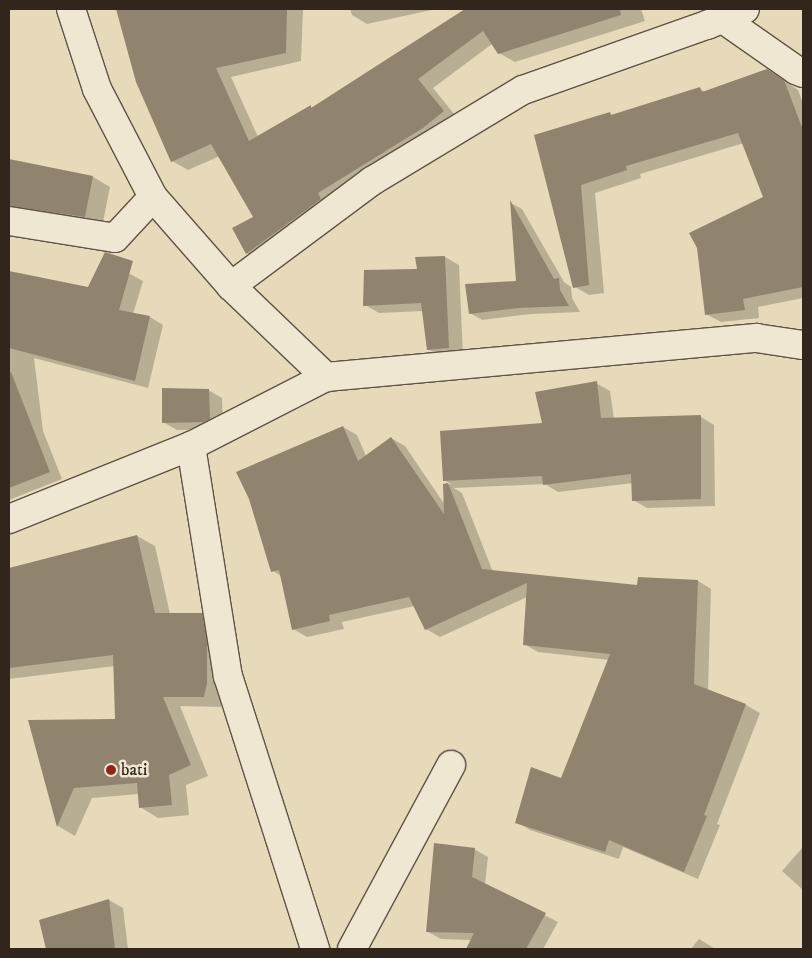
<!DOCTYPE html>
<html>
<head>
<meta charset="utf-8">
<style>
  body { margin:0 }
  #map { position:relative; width:812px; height:958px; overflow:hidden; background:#e6daba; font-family:"IM FELL DW Pica",serif }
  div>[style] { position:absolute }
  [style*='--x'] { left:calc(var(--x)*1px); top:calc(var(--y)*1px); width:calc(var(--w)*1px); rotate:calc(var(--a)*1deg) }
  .shadow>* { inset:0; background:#0003 }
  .building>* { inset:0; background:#90846e }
  .roads { filter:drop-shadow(1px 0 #5f5344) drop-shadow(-1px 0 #5f5344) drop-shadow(0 1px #5f5344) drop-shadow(0 -1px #5f5344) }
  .street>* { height:28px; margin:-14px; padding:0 14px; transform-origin:14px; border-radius:14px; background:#efe7d2 }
  .secondary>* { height:28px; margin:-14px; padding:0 14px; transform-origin:14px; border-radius:14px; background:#efe7d2 }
  .dots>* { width:14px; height:14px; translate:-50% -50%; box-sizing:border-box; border:2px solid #efe7d2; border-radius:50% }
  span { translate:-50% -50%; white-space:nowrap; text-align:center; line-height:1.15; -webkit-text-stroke:5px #efe7d2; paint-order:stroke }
  .poi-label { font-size:18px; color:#32261c }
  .left { translate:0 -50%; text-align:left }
  .frame { position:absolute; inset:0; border:10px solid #32261c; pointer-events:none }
</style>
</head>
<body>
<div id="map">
  <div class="shadow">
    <i style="clip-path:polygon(117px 9px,303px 9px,301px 61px,231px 77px,258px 137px,311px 107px,313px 108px,467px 9px,641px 9px,645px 21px,515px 62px,499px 53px,492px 44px,433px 88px,459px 120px,262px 262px,247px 253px,255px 217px,220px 156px,188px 170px,172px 161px,137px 82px)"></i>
    <i style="clip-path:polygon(350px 9px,436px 9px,367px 24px,352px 15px)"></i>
    <i style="clip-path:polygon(782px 79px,798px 90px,803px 103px,803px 298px,758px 307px,759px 318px,721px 322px,706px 314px,765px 198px,744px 143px,640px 174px,641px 178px,595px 193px,604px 293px,589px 295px,575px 287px,535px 136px,610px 114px,614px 116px,700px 89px,705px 92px)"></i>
    <i style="clip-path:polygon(9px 160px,93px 177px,110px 187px,102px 227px,9px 218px)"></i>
    <i style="clip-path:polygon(511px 203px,522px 209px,564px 282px,571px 287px,572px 298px,580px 312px,531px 314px,482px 320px,470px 313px,517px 282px)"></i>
    <i style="clip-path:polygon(445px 257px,459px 265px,463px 356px,442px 357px,428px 349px,423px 311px,379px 313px,365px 305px,418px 271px,417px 258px)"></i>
    <i style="clip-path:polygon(9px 272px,88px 288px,97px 272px,130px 274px,143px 281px,133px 314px,150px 317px,163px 325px,148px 388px,34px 358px,43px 431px,62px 479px,9px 500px)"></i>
    <i style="clip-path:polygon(596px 383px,610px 391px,614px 419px,701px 417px,714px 425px,715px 506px,647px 508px,633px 500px,633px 483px,558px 492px,545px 484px,454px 488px,462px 493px,493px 572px,639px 587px,698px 581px,711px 589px,708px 691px,746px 705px,760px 713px,717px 824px,720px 825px,698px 879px,623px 847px,619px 859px,530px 830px,517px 822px,561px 780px,609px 660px,538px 652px,524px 644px,527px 597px,440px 637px,426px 629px,415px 606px,342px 622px,344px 629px,307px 637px,293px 629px,281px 576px,273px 571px,343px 427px,357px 435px,366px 456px,391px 438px,405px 446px,445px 505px,444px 485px,451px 484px,444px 480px,543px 424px)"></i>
    <i style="clip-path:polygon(208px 390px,222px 398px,223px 427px,218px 429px,177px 430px,163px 422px)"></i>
    <i style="clip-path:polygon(137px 536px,155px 546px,170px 614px,202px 614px,220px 625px,224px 694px,221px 707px,180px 706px,208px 776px,186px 785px,189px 815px,158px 818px,140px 807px,139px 794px,92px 798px,75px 836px,58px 826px,30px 722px,116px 720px,115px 666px,9px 679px,9px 569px)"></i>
    <i style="clip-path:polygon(803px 847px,803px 890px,782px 871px)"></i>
    <i style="clip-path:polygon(474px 849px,488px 857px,485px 884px,558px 922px,543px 949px,467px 949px,472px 940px,441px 939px,428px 932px)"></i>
    <i style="clip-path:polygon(109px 900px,123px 908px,128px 949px,47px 949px,40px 920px)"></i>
    <i style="clip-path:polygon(699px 939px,712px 947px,715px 949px,691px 949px)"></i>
  </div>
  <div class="building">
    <i style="clip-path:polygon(116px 9px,287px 9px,286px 53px,216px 68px,249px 141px,311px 105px,311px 108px,465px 9px,620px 9px,621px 15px,498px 54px,483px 31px,418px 79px,444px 111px,423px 128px,318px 193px,321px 199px,246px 254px,232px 228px,253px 217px,211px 144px,171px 162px,136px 82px)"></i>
    <i style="clip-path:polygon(767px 69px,784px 80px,803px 130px,803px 287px,743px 299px,745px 310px,705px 315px,697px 248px,689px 233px,763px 197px,738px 133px,626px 166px,627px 170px,581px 185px,589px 285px,573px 288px,534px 135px,610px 112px,611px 115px,700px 87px,702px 92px)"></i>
    <i style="clip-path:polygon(9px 159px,93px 176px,85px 217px,9px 206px)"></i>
    <i style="clip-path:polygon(510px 200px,554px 279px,559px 278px,560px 290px,569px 306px,518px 308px,469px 314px,465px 284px,516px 281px)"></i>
    <i style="clip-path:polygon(105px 252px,133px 261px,119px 310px,150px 316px,135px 381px,9px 348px,9px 271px,88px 287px)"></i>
    <i style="clip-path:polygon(445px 256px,449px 348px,427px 350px,421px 303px,363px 306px,364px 270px,417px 269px,415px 257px)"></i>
    <i style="clip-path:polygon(11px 372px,50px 472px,9px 488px,9px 373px)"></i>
    <i style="clip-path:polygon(597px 381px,601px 418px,701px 415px,701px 499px,632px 501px,631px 474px,543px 485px,542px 476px,443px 481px,440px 431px,542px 423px,535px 392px)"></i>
    <i style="clip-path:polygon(162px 388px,209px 389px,210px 419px,203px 422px,162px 423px)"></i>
    <i style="clip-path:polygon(343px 426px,358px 461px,391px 437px,444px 514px,443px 484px,448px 483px,482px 569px,637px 585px,638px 577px,698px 580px,694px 684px,746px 704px,704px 815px,707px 816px,684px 872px,609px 840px,605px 852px,515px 823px,531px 767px,561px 778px,610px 654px,523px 645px,527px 583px,425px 630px,409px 597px,329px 615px,330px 621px,292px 630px,279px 570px,271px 572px,249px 499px,236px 472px)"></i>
    <i style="clip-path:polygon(137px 535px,155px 613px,202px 613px,207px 642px,207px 684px,204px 697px,163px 697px,191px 765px,169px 775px,172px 805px,139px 808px,137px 783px,74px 788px,57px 827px,28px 720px,115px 719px,113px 655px,9px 668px,9px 568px)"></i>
    <i style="clip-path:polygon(434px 843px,475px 848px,472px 877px,546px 913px,526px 949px,466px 949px,474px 933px,426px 932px)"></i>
    <i style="clip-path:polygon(109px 899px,115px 949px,46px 949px,39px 920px)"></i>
  </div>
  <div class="roads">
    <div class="street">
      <i style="--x:723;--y:19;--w:89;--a:34.9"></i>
      <i style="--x:796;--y:70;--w:8;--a:23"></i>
      <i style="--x:9;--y:221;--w:107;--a:9.1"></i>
      <i style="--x:115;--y:238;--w:56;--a:-47.2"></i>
      <i style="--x:231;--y:286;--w:176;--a:-36.7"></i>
      <i style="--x:372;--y:181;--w:176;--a:-31.1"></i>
      <i style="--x:523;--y:90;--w:195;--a:-19.5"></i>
      <i style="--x:707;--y:25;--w:41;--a:-22.8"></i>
      <i style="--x:191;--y:446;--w:233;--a:80.9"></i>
      <i style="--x:228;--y:676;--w:287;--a:72.3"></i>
      <i style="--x:352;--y:949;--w:209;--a:-61.7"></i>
    </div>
    <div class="secondary">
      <i style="--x:71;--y:9;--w:84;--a:72"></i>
      <i style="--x:97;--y:89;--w:122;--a:62.6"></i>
      <i style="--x:153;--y:197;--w:118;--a:48.8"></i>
      <i style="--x:231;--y:286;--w:132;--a:43.8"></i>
      <i style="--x:326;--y:377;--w:432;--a:-5.2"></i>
      <i style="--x:756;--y:338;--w:48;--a:8.5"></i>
      <i style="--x:9;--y:519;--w:196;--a:-21.9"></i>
      <i style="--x:191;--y:446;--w:152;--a:-27.1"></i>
    </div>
  </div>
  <div class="dots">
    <i style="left:111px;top:770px;background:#8f2418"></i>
  </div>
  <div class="poi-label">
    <span class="left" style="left:121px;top:770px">bati</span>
  </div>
  <div class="frame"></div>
</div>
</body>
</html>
